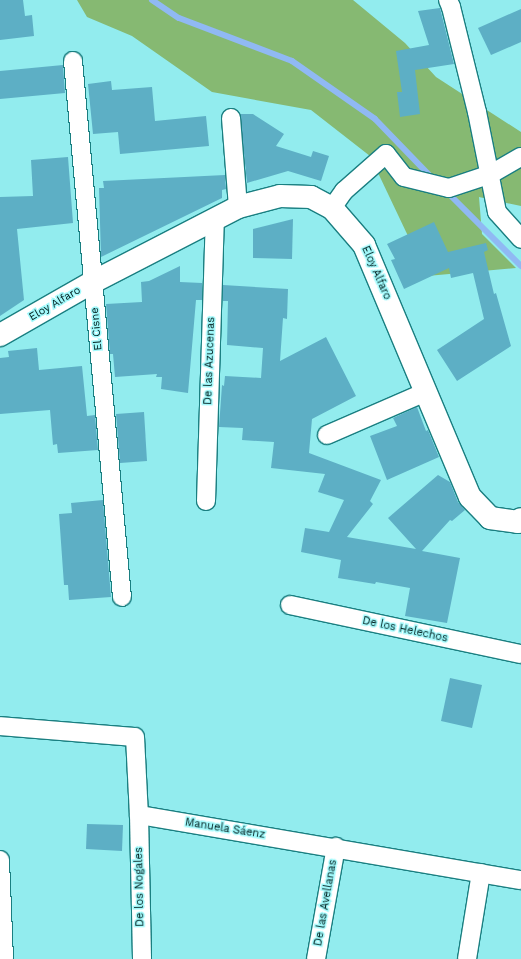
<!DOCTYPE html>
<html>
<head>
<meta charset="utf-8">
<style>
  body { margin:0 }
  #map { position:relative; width:521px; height:959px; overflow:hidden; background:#92ecee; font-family:"Work Sans",sans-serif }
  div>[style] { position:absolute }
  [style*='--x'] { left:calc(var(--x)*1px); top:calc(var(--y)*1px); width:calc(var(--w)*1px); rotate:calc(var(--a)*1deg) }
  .green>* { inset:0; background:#86b972 }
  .stream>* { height:6px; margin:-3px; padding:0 3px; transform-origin:3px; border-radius:3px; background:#90b9f3 }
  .building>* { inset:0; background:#5dafc5 }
  .roads { filter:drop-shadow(1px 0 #1a7f81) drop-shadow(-1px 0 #1a7f81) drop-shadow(0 1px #1a7f81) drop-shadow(0 -1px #1a7f81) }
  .minor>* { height:18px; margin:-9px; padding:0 9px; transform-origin:9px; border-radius:9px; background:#fff }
  .tertiary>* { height:22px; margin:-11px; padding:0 11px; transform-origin:11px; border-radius:11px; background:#fff }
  span { translate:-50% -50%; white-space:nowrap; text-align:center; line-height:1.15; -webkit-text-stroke:3px #a0f9fb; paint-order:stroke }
  .street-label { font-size:11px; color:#011d1d }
</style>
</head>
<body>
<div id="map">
  <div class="green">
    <i style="clip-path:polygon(77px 0,353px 0,405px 43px,436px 77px,521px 132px,521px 206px,479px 197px,482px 234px,516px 268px,427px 276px,370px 156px,311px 110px,212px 92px,132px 36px,87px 17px)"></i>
  </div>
  <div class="stream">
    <i style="--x:152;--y:0;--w:32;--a:34"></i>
    <i style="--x:179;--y:18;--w:121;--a:20.8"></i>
    <i style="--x:292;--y:61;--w:101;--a:34.9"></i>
    <i style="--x:375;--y:119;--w:83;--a:46"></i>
    <i style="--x:446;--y:191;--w:106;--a:45"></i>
  </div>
  <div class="building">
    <i style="clip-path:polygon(0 0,23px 0,25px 16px,32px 15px,34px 36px,0 40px)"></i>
    <i style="clip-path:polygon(440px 8px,454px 64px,415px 70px,420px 114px,400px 117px,397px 92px,402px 92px,396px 51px,429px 45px,418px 11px)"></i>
    <i style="clip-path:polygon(521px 9px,521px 42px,491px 55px,478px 28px)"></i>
    <i style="clip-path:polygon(63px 65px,65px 93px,0 99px,0 71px)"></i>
    <i style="clip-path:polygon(111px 81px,112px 90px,152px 87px,155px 121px,206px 116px,209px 146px,120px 154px,118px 132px,93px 134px,88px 84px)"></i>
    <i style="clip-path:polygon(240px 114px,253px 114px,284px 134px,276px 146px,311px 157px,313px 151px,329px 156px,321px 181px,288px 171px,247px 183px)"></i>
    <i style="clip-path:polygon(68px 157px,73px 223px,17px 229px,24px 300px,0 316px,0 197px,33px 196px,31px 160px)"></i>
    <i style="clip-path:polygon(225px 175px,226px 189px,222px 190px,222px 198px,101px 257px,99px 188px,104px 188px,103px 181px)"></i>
    <i style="clip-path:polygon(293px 219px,292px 259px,253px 258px,253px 229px)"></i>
    <i style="clip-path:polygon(434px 222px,448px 252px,486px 243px,488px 250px,484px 252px,494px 294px,496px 293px,511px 346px,457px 381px,437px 350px,484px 319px,473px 273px,451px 278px,449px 268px,404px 289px,391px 260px,395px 259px,387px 244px)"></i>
    <i style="clip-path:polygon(180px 266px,180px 282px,202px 283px,202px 300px,196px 300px,188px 393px,161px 389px,162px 377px,156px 377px,157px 374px,115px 377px,113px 354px,110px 354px,106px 304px,142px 302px,141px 282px,149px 281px)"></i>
    <i style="clip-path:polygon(223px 285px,288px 289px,287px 319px,283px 318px,280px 361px,326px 337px,356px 396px,312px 419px,309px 453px,381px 480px,370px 501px,373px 504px,347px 537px,416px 549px,388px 518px,438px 475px,450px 482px,458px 502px,465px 510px,452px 521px,450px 520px,422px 551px,460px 558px,447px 623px,405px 616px,410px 588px,376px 582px,375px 584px,338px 578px,341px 560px,301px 552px,305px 528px,329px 532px,344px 500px,318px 492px,325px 474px,271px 468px,274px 442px,242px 440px,243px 428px,219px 427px,222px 385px,224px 386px,225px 376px,261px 378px,263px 348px,227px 345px,228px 301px,223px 301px)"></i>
    <i style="clip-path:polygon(37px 348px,39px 370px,82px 366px,87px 416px,95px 415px,98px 450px,58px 453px,57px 444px,53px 445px,50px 410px,0 414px,0 358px,9px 357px,8px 351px)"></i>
    <i style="clip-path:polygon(417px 407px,426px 431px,428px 430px,439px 457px,387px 480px,370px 436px,397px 426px,393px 418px)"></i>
    <i style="clip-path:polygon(144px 412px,147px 461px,120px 463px,116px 414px)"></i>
    <i style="clip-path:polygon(103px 500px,111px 597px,69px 600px,68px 585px,64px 585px,59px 514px,72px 513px,71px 503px)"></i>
    <i style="clip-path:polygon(450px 678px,482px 685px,472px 728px,441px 721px)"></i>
    <i style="clip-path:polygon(87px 824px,123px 825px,122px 851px,86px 849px)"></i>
  </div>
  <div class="roads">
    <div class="minor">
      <i style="--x:448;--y:0;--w:8;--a:67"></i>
      <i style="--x:451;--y:7;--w:108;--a:76.1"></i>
      <i style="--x:477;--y:112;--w:102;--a:78.7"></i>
      <i style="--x:497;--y:212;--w:36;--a:48"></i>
      <i style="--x:73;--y:61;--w:538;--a:84.78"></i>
      <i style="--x:231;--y:118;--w:89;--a:85.5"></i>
      <i style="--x:332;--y:208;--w:21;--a:-55"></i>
      <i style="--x:344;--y:191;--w:56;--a:-41.4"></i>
      <i style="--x:386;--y:154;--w:29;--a:52"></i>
      <i style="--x:404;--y:177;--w:46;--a:13.7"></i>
      <i style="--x:449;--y:188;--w:44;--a:-18.4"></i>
      <i style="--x:491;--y:174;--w:34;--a:-30"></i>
      <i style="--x:327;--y:435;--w:108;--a:-23.5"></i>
      <i style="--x:206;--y:501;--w:280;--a:-88.2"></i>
      <i style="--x:290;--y:605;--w:236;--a:12"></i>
      <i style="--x:0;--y:726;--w:135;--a:4.7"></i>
      <i style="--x:135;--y:737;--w:78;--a:87.1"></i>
      <i style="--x:139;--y:815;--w:387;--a:9.7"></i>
      <i style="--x:139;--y:815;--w:144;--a:88.8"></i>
      <i style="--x:0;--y:860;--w:99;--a:87.7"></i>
      <i style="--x:316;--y:959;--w:114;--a:-79.9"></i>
      <i style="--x:467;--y:959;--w:87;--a:-80.8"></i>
    </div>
    <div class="tertiary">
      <i style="--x:0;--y:335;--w:107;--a:-29.7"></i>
      <i style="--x:93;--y:282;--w:163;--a:-27.3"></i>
      <i style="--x:238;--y:207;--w:43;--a:-14.7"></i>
      <i style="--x:280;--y:196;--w:31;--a:2"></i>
      <i style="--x:311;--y:197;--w:24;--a:28"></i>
      <i style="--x:332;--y:208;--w:49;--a:49.1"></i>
      <i style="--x:364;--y:245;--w:273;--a:67.2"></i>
      <i style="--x:470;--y:497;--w:29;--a:46"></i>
      <i style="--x:490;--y:518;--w:28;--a:8"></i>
      <i style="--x:518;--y:522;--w:4;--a:-45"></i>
    </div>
  </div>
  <div class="street-label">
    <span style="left:376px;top:273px;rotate:66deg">Eloy Alfaro</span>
    <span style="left:55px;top:304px;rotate:-30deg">Eloy Alfaro</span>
    <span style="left:97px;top:329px;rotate:-95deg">El Cisne</span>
    <span style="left:210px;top:361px;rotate:-88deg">De las Azucenas</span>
    <span style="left:405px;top:630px;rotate:12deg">De los Helechos</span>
    <span style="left:225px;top:829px;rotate:9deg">Manuela Sáenz</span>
    <span style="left:140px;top:887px;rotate:-91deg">De los Nogales</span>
    <span style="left:326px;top:903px;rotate:-80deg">De las Avellanas</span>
  </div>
</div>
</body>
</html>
